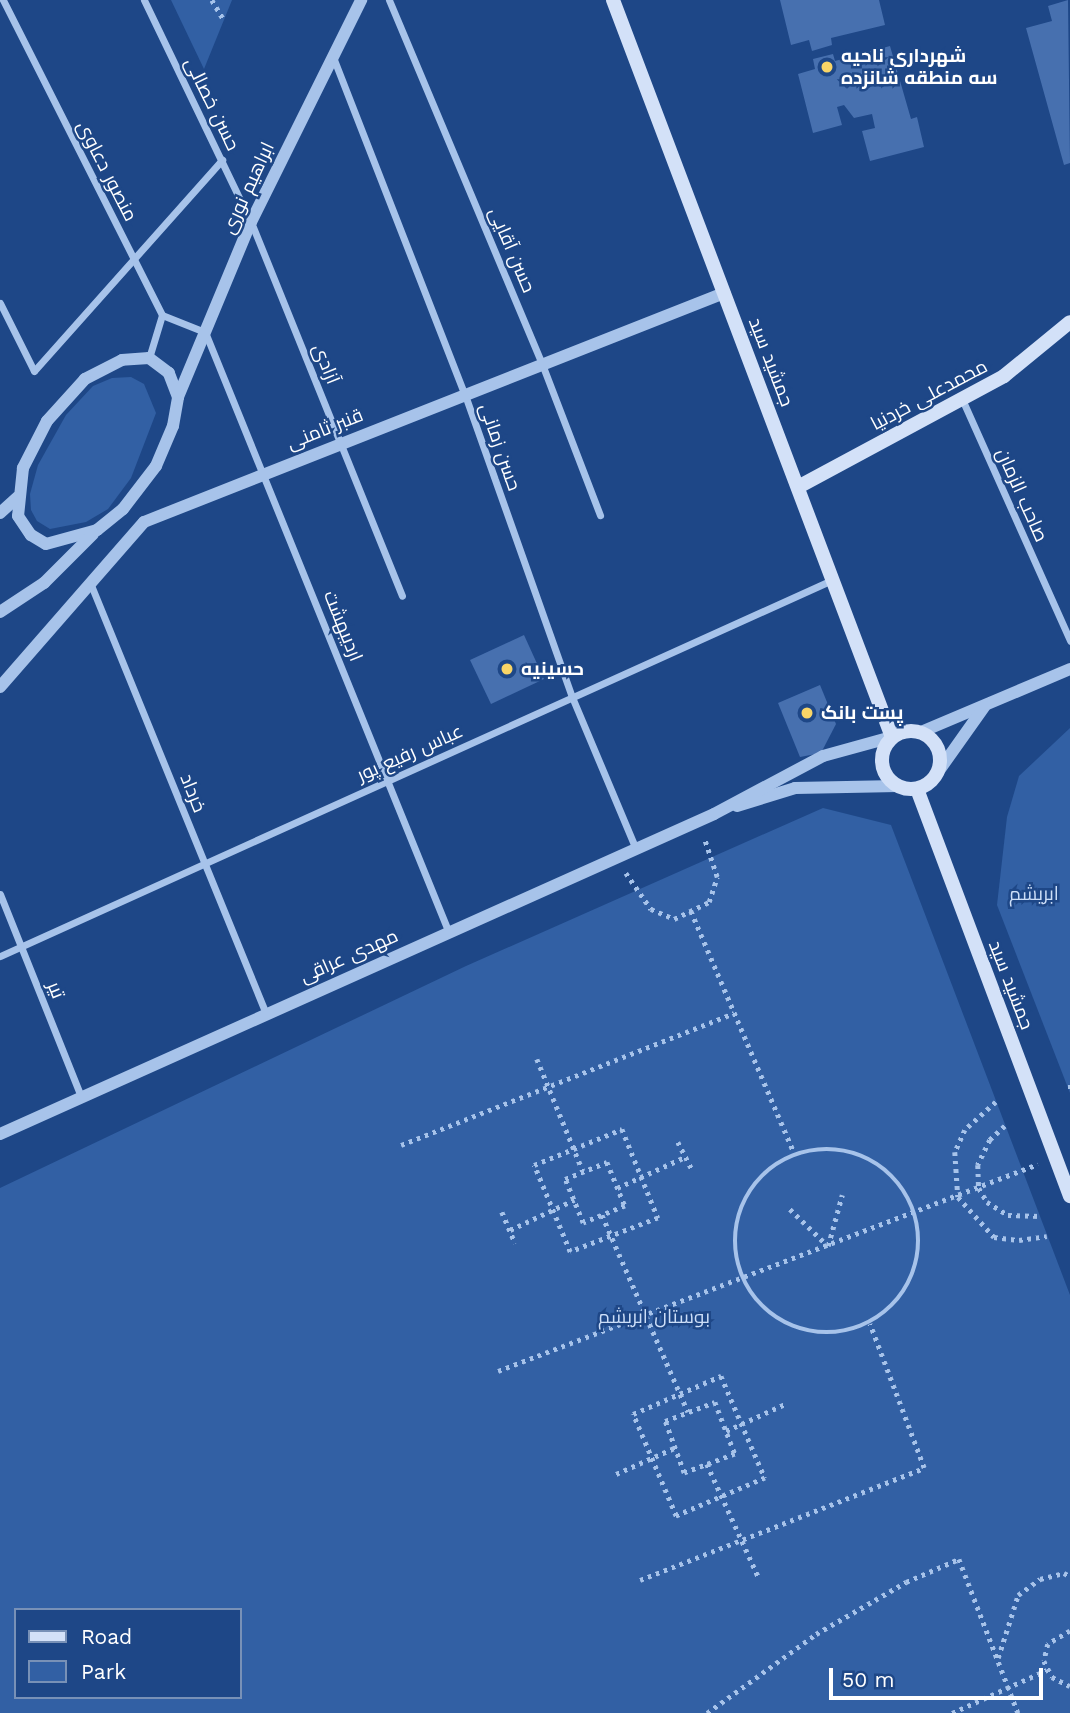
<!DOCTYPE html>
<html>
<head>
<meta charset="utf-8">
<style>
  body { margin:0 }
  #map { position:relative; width:1070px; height:1713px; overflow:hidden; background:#1e4787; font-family:"Work Sans",Cairo,sans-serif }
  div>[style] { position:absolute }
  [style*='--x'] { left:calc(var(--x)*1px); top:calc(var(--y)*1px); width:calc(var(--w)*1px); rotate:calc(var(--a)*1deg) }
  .green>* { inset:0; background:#3260a4 }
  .building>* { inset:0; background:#4770af }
  .path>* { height:4.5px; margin-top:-2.25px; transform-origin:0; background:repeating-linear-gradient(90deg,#a7c3ea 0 3.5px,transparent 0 8.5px) }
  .path>.ring { margin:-2.25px; padding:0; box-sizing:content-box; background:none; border:4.5px solid #a7c3ea; border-radius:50% }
  .minor>* { height:7px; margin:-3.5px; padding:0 3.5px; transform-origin:3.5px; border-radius:3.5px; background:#a7c3ea }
  .tertiary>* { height:12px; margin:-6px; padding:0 6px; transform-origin:6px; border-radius:6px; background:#a7c3ea }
  .secondary>* { height:14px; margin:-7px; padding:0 7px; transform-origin:7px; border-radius:7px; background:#d3e1f8 }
  .secondary>.ring { margin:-7px; padding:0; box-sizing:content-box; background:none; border:14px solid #d3e1f8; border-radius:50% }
  .dots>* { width:19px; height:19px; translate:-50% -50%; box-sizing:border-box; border:4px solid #1e4787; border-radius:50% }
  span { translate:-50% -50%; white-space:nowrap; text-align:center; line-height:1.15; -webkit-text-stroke:5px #1e4787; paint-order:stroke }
  .poi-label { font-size:19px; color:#fff; font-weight:700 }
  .left { translate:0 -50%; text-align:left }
  .street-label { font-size:19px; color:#fff }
  .park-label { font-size:19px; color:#ccdef8 }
  .legend { position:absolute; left:14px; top:1608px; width:228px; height:91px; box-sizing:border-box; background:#1e4787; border:2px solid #7891b7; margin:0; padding:9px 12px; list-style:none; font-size:21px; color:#fff }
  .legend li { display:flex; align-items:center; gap:14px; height:35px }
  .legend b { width:35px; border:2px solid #7891b7 }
  .scale { position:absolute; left:829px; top:1668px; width:214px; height:32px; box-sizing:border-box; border:4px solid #fff; border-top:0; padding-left:9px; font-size:21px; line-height:24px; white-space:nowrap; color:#fff; -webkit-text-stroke:5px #1e4787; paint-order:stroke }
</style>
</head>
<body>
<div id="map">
  <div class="green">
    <i style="clip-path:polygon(171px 0,232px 0,204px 69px)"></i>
    <i style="clip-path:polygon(131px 377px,144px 384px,156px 413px,131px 478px,108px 509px,86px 522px,50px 529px,37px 521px,31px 510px,30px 494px,38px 465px,66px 415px,93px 386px,112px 378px)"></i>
    <i style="clip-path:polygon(1070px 728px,1070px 1093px,997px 905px,1007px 817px,1019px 776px)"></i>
    <i style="clip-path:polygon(evenodd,823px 808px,891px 825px,1070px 1295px,1070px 1713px,0 1713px,0 1188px,466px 966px,823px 808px,16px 1610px,240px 1610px,240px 1697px,16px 1697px,16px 1610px)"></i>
  </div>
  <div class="building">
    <i style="clip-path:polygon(780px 0,879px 0,885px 25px,831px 38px,832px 45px,812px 51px,809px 40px,791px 45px)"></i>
    <i style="clip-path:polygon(1068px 0,1070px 163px,1064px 165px,1026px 28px,1052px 21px,1048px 6px)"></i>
    <i style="clip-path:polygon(890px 46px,911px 119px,917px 117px,924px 147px,870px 161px,862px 131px,875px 128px,872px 114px,854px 118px,844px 105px,837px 107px,842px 125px,813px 133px,798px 74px,815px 69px,813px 59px,833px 54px,835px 61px)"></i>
    <i style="clip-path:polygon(524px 635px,544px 679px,491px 704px,470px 660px)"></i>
    <i style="clip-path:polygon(820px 685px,836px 724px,821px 753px,800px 757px,778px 703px)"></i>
  </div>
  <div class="path">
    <i style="--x:212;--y:0;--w:23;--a:59"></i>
    <i style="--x:626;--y:873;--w:44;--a:55.2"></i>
    <i style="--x:651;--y:909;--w:25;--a:23"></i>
    <i style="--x:674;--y:919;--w:39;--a:-26"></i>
    <i style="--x:709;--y:902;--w:26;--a:-72"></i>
    <i style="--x:717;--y:877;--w:41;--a:-108.4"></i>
    <i style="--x:691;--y:911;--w:265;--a:66.9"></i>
    <i style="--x:537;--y:1059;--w:121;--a:67.7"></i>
    <i style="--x:1068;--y:1087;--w:2;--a:0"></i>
    <i style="--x:996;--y:1102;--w:42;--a:137.9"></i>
    <i style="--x:965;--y:1130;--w:24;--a:114"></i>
    <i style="--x:955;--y:1152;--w:45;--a:86.2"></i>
    <i style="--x:958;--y:1197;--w:54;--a:48"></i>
    <i style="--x:994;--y:1237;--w:25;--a:7"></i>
    <i style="--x:1019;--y:1240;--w:28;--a:-8"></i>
    <i style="--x:1005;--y:1126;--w:21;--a:137"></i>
    <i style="--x:990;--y:1140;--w:28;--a:116"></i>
    <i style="--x:978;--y:1165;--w:23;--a:88"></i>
    <i style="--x:979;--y:1188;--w:16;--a:60"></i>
    <i style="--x:987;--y:1202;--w:25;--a:32"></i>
    <i style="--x:1008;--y:1215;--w:32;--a:2"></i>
    <i style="--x:622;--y:1129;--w:96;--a:68"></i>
    <i style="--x:658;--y:1218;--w:94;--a:158.9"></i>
    <i style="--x:570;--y:1252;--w:94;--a:-112.5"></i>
    <i style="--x:534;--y:1165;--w:95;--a:-22.2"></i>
    <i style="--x:678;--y:1142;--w:31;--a:63"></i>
    <i style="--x:401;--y:1145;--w:358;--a:-21.6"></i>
    <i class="ring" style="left:735px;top:1149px;width:179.5px;height:179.5px"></i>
    <i style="--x:607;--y:1162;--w:48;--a:67.8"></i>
    <i style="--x:625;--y:1206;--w:45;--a:158"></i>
    <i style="--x:583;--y:1223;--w:48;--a:-112.2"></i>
    <i style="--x:565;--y:1179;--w:45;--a:-22"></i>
    <i style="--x:617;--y:1188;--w:75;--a:-24.5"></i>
    <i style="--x:790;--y:1209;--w:53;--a:44.2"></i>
    <i style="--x:828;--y:1246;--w:53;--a:-74.6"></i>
    <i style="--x:502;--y:1212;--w:34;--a:67"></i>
    <i style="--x:602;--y:1215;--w:215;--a:66.4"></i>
    <i style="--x:510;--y:1230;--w:71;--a:-25.1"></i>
    <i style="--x:498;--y:1371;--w:578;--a:-20.97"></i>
    <i style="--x:721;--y:1376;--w:111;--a:66.7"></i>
    <i style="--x:765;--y:1478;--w:97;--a:156.9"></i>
    <i style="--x:676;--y:1516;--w:111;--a:-112.9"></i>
    <i style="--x:633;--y:1414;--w:96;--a:-23.4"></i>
    <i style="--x:715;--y:1402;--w:56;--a:69"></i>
    <i style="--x:735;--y:1454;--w:54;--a:159.6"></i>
    <i style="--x:684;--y:1473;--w:55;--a:-110.1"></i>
    <i style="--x:665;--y:1421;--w:53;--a:-20.8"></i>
    <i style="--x:726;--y:1431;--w:65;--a:-24.6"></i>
    <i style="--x:707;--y:1464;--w:125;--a:65.5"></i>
    <i style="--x:616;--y:1474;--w:64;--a:-24.1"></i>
    <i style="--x:640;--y:1580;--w:305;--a:-21.5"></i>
    <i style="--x:924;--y:1468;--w:154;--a:-110.6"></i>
    <i style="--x:1070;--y:1631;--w:26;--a:149"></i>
    <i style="--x:1048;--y:1644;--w:17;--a:103"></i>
    <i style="--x:1044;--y:1661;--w:18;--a:63"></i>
    <i style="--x:1052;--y:1677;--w:20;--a:27"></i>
    <i style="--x:998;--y:1658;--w:66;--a:-72.4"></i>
    <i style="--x:1018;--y:1595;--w:27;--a:-36"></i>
    <i style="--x:1040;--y:1579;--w:25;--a:-14"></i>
    <i style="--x:1064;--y:1573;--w:7;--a:27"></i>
    <i style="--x:707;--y:1713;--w:135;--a:-35.9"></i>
    <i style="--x:816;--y:1634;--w:104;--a:-30"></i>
    <i style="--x:906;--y:1582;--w:58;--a:-23.5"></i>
    <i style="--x:959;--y:1559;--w:165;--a:69"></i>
    <i style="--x:952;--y:1713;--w:104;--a:-24.4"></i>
  </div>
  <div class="minor">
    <i style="--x:3;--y:0;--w:353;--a:63.2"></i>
    <i style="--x:162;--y:315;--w:46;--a:21.6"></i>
    <i style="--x:205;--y:332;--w:649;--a:67.9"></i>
    <i style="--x:144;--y:0;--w:246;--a:64.3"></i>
    <i style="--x:251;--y:222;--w:403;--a:68"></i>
    <i style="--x:389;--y:0;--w:395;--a:67.2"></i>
    <i style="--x:542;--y:364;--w:162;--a:69"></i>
    <i style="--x:333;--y:57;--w:363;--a:68.7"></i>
    <i style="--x:465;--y:395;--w:320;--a:70.5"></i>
    <i style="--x:572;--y:697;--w:165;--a:67.2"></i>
    <i style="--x:0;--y:303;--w:76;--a:63.4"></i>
    <i style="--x:34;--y:371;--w:283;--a:-48.3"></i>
    <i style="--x:149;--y:358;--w:45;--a:-73.2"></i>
    <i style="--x:962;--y:399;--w:265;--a:65.9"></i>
    <i style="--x:91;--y:585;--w:463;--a:67.8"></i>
    <i style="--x:0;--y:894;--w:219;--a:68.2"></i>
    <i style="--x:0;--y:956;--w:913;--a:-24.32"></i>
  </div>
  <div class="tertiary">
    <i style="--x:178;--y:397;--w:26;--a:-111"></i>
    <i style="--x:169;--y:373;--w:25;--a:-143"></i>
    <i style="--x:149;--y:358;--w:27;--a:176"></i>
    <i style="--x:122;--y:360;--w:42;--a:152.8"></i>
    <i style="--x:85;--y:379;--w:57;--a:132.1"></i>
    <i style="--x:47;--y:421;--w:53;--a:117.1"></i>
    <i style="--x:23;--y:468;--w:48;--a:95.9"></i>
    <i style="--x:18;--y:516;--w:23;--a:56"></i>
    <i style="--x:31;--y:535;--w:17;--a:31"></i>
    <i style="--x:46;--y:544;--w:53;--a:-15.4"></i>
    <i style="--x:97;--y:530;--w:33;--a:-39"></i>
    <i style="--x:123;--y:509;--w:54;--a:-52.5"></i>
    <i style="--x:156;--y:466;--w:43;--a:-67"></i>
    <i style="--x:173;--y:426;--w:29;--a:-80"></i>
    <i style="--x:178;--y:397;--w:190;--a:-67.4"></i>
    <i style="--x:251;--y:222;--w:248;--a:-63.6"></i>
    <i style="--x:0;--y:513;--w:24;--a:-42"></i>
    <i style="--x:0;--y:612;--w:53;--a:-33.4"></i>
    <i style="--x:44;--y:583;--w:69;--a:-45"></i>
    <i style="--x:0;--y:687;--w:219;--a:-48.9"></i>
    <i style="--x:144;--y:522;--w:624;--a:-21.55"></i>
    <i style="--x:921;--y:732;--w:162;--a:-22.9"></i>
    <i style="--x:938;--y:772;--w:80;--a:-54.7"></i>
    <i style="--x:737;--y:806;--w:61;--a:-17.2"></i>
    <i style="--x:795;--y:788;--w:103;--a:-1.1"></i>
    <i style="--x:0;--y:1134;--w:782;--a:-24.14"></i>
    <i style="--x:714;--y:814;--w:123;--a:-28"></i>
    <i style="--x:823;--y:756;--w:72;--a:-15.4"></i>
  </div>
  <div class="secondary">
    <i style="--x:613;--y:0;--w:788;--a:69.27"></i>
    <i style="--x:798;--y:487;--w:234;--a:-28.3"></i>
    <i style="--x:1004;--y:376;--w:85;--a:-39.3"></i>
    <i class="ring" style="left:882px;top:731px;width:44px;height:44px"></i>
    <i style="--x:917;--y:789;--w:435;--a:69.4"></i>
  </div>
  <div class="dots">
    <i style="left:827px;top:67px;background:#f9d567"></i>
    <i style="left:507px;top:669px;background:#f9d567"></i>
    <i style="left:807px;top:713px;background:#f9d567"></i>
  </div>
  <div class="poi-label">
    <span class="left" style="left:841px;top:67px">شهرداری ناحیه<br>سه منطقه شانزده</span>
    <span class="left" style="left:521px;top:669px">حسینیه</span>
    <span class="left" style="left:821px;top:713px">پست بانک</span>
  </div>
  <div class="street-label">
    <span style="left:212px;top:104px;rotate:64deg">حسن خصالی</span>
    <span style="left:107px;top:171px;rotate:63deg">منصور دعاوی</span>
    <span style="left:248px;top:188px;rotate:-65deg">ابراهیم نوری</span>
    <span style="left:512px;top:250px;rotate:67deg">حسن آقایی</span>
    <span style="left:771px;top:362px;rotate:69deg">جمشید سید</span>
    <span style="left:326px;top:364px;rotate:68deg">آزادی</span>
    <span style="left:929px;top:395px;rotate:-28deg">محمدعلی خردنیا</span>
    <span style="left:325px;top:429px;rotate:-22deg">قنبر ثامنی</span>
    <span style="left:500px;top:447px;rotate:71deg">حسن زمانی</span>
    <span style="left:1022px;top:495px;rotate:66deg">صاحب الزمان</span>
    <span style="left:343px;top:626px;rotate:68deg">اردیبهشت</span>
    <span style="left:410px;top:753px;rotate:-24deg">عباس رفیع پور</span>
    <span style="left:193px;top:793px;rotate:68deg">خرداد</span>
    <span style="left:349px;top:956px;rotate:-24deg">مهدی عراقی</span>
    <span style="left:1011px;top:985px;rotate:69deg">جمشید سید</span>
    <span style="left:56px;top:990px;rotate:68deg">تیر</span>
  </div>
  <div class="park-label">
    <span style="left:1034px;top:894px">ابریشم</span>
    <span style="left:654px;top:1317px">بوستان ابریشم</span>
  </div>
  <ul class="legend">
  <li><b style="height:9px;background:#d3e1f8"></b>Road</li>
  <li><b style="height:19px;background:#3260a4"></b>Park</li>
  </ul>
  <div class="scale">50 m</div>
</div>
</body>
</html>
